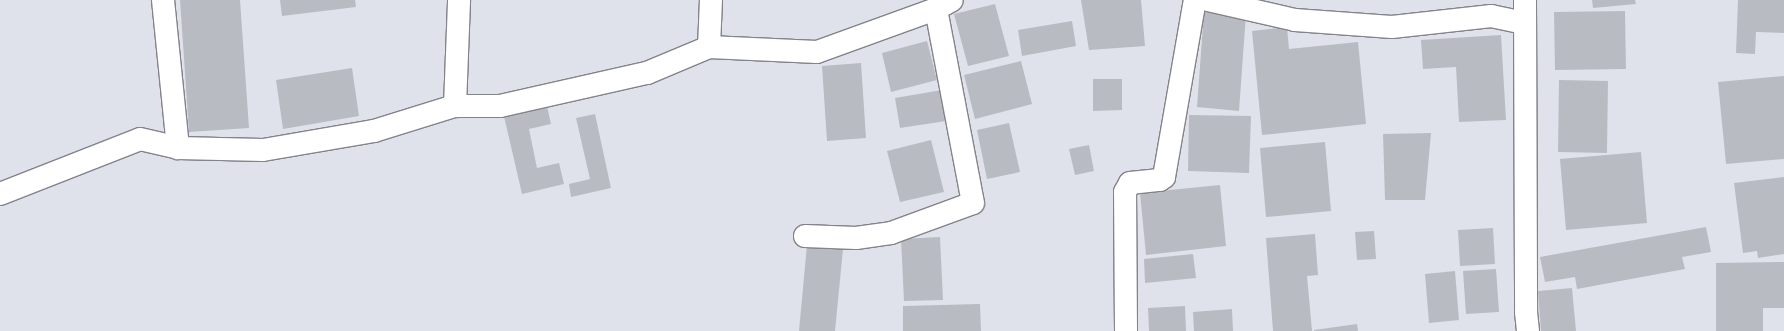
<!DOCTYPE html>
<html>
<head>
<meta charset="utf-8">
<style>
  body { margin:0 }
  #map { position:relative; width:1784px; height:331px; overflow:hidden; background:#e0e2eb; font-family:"Nunito Sans",sans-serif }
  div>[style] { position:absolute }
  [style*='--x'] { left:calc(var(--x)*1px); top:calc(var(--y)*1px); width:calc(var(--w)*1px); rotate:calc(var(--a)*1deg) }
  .building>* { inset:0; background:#b9bbc3 }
  .roads { filter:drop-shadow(1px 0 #82838b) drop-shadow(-1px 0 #82838b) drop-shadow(0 1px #82838b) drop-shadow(0 -1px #82838b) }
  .minor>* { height:22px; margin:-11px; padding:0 11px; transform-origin:11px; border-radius:11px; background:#fff }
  span { translate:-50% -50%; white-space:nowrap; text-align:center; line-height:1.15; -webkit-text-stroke:4px #edeff8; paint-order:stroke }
</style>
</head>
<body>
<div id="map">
  <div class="building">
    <i style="clip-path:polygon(180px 0,240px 0,249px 128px,189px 132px)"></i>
    <i style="clip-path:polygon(280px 0,355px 0,356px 7px,282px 16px)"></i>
    <i style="clip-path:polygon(1081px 0,1141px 0,1145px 46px,1089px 50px)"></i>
    <i style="clip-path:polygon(1592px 0,1635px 0,1636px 4px,1593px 8px)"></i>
    <i style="clip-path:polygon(1738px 0,1784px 0,1784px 33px,1756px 32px,1755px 54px,1736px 53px)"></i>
    <i style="clip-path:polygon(995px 4px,1009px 56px,968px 66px,954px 14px)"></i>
    <i style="clip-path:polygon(1204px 11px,1246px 14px,1239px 111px,1197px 107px)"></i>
    <i style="clip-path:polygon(1625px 11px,1626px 69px,1555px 70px,1554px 12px)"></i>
    <i style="clip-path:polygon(1072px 21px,1076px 46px,1022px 56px,1018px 30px)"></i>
    <i style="clip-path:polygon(1287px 27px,1289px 49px,1358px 42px,1366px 124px,1262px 135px,1252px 31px)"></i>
    <i style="clip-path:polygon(1501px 35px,1506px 120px,1459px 122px,1456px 67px,1423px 69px,1421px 40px)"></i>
    <i style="clip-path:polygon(927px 41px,937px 80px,891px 92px,882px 53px)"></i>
    <i style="clip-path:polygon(1021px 61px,1032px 104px,975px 119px,964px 75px)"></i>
    <i style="clip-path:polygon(861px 63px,866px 138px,827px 141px,822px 66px)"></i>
    <i style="clip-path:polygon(352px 68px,359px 116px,283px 129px,276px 80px)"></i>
    <i style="clip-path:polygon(1784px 76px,1784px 159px,1726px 164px,1718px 82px)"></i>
    <i style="clip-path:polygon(1093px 79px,1122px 79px,1122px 110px,1093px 111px)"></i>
    <i style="clip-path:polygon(1559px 80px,1608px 81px,1607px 153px,1558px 152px)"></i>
    <i style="clip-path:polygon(942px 90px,946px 121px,900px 128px,895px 98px)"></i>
    <i style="clip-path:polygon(546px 102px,551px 124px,529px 129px,537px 168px,559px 163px,564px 184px,522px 194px,503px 112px)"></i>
    <i style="clip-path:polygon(595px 114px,611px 188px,571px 197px,569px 184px,590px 179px,576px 118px)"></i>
    <i style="clip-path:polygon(1189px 115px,1251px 116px,1249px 173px,1188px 171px)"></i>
    <i style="clip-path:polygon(1009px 123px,1020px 172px,987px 179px,977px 130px)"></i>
    <i style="clip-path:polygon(1431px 133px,1425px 200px,1385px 200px,1383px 134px)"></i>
    <i style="clip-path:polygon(931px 140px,944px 192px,900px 202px,887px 151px)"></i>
    <i style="clip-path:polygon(1325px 142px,1331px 211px,1266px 217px,1260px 148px)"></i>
    <i style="clip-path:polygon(1089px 145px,1094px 171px,1075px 175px,1069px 149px)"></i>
    <i style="clip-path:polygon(1641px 152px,1647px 223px,1566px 230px,1560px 159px)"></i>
    <i style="clip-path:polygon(1784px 177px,1784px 254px,1758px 258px,1757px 251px,1743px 253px,1734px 183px)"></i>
    <i style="clip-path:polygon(1220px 185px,1226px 246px,1146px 255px,1140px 193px)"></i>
    <i style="clip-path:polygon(1706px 227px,1711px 252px,1682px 257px,1685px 269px,1577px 289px,1575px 277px,1545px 282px,1540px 257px)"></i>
    <i style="clip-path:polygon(1493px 228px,1495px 264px,1460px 266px,1458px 230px)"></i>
    <i style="clip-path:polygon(1374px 231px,1376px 259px,1357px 260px,1355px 232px)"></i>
    <i style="clip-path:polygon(1315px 234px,1318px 275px,1307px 276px,1312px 331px,1273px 331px,1266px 238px)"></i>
    <i style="clip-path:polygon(940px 237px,943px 300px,904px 301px,901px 239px)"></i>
    <i style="clip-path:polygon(807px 245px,843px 249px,835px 331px,799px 331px)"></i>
    <i style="clip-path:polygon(1193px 254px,1196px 278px,1145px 283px,1144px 259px)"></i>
    <i style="clip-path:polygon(1784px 262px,1784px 308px,1763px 308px,1763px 331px,1716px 331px,1716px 263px)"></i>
    <i style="clip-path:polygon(1496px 269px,1499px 312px,1466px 314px,1463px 271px)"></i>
    <i style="clip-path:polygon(1455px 271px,1459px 320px,1429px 323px,1425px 274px)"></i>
    <i style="clip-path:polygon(1572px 288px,1576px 331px,1541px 331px,1538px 291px)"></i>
    <i style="clip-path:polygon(980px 304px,981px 331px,903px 331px,903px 306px)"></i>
    <i style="clip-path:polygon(1185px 306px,1186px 331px,1149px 331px,1148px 308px)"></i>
    <i style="clip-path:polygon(1232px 309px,1233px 331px,1194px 331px,1193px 312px)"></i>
    <i style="clip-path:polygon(1357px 324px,1358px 331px,1314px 331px,1314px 330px)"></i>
  </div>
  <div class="roads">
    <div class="minor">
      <i style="--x:163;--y:0;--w:149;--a:84.2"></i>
      <i style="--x:1208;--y:0;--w:89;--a:12.9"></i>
      <i style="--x:1295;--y:20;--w:97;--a:4.1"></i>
      <i style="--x:1392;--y:27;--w:100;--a:-6.3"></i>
      <i style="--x:1491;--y:16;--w:34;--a:12"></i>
      <i style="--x:1525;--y:0;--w:312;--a:89.8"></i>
      <i style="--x:1526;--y:312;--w:19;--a:84"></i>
      <i style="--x:709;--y:47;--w:47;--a:-87.6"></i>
      <i style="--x:455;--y:106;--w:106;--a:-87.8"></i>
      <i style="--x:0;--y:194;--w:150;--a:-21.4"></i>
      <i style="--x:140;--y:139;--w:39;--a:13"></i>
      <i style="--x:178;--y:148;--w:85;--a:1.3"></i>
      <i style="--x:263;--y:150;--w:113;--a:-9.7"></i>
      <i style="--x:374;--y:131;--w:85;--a:-17.2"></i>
      <i style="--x:455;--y:106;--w:45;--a:0"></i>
      <i style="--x:500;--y:106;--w:151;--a:-12.7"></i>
      <i style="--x:647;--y:73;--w:67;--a:-22.8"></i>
      <i style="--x:709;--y:47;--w:108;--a:2.7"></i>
      <i style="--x:817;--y:52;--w:127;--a:-19.9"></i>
      <i style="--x:936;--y:9;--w:18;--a:-29"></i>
      <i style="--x:805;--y:236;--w:51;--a:2.2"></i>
      <i style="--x:856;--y:238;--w:35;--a:-8"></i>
      <i style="--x:891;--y:233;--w:87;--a:-20.1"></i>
      <i style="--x:973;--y:203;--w:197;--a:-100.8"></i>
      <i style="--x:1126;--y:331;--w:139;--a:-90.4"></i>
      <i style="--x:1125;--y:192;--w:10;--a:-61"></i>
      <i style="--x:1130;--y:183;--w:30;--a:-6"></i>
      <i style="--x:1160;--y:180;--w:5;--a:-37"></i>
      <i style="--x:1164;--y:177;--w:180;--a:-80.1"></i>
    </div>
  </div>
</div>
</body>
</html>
